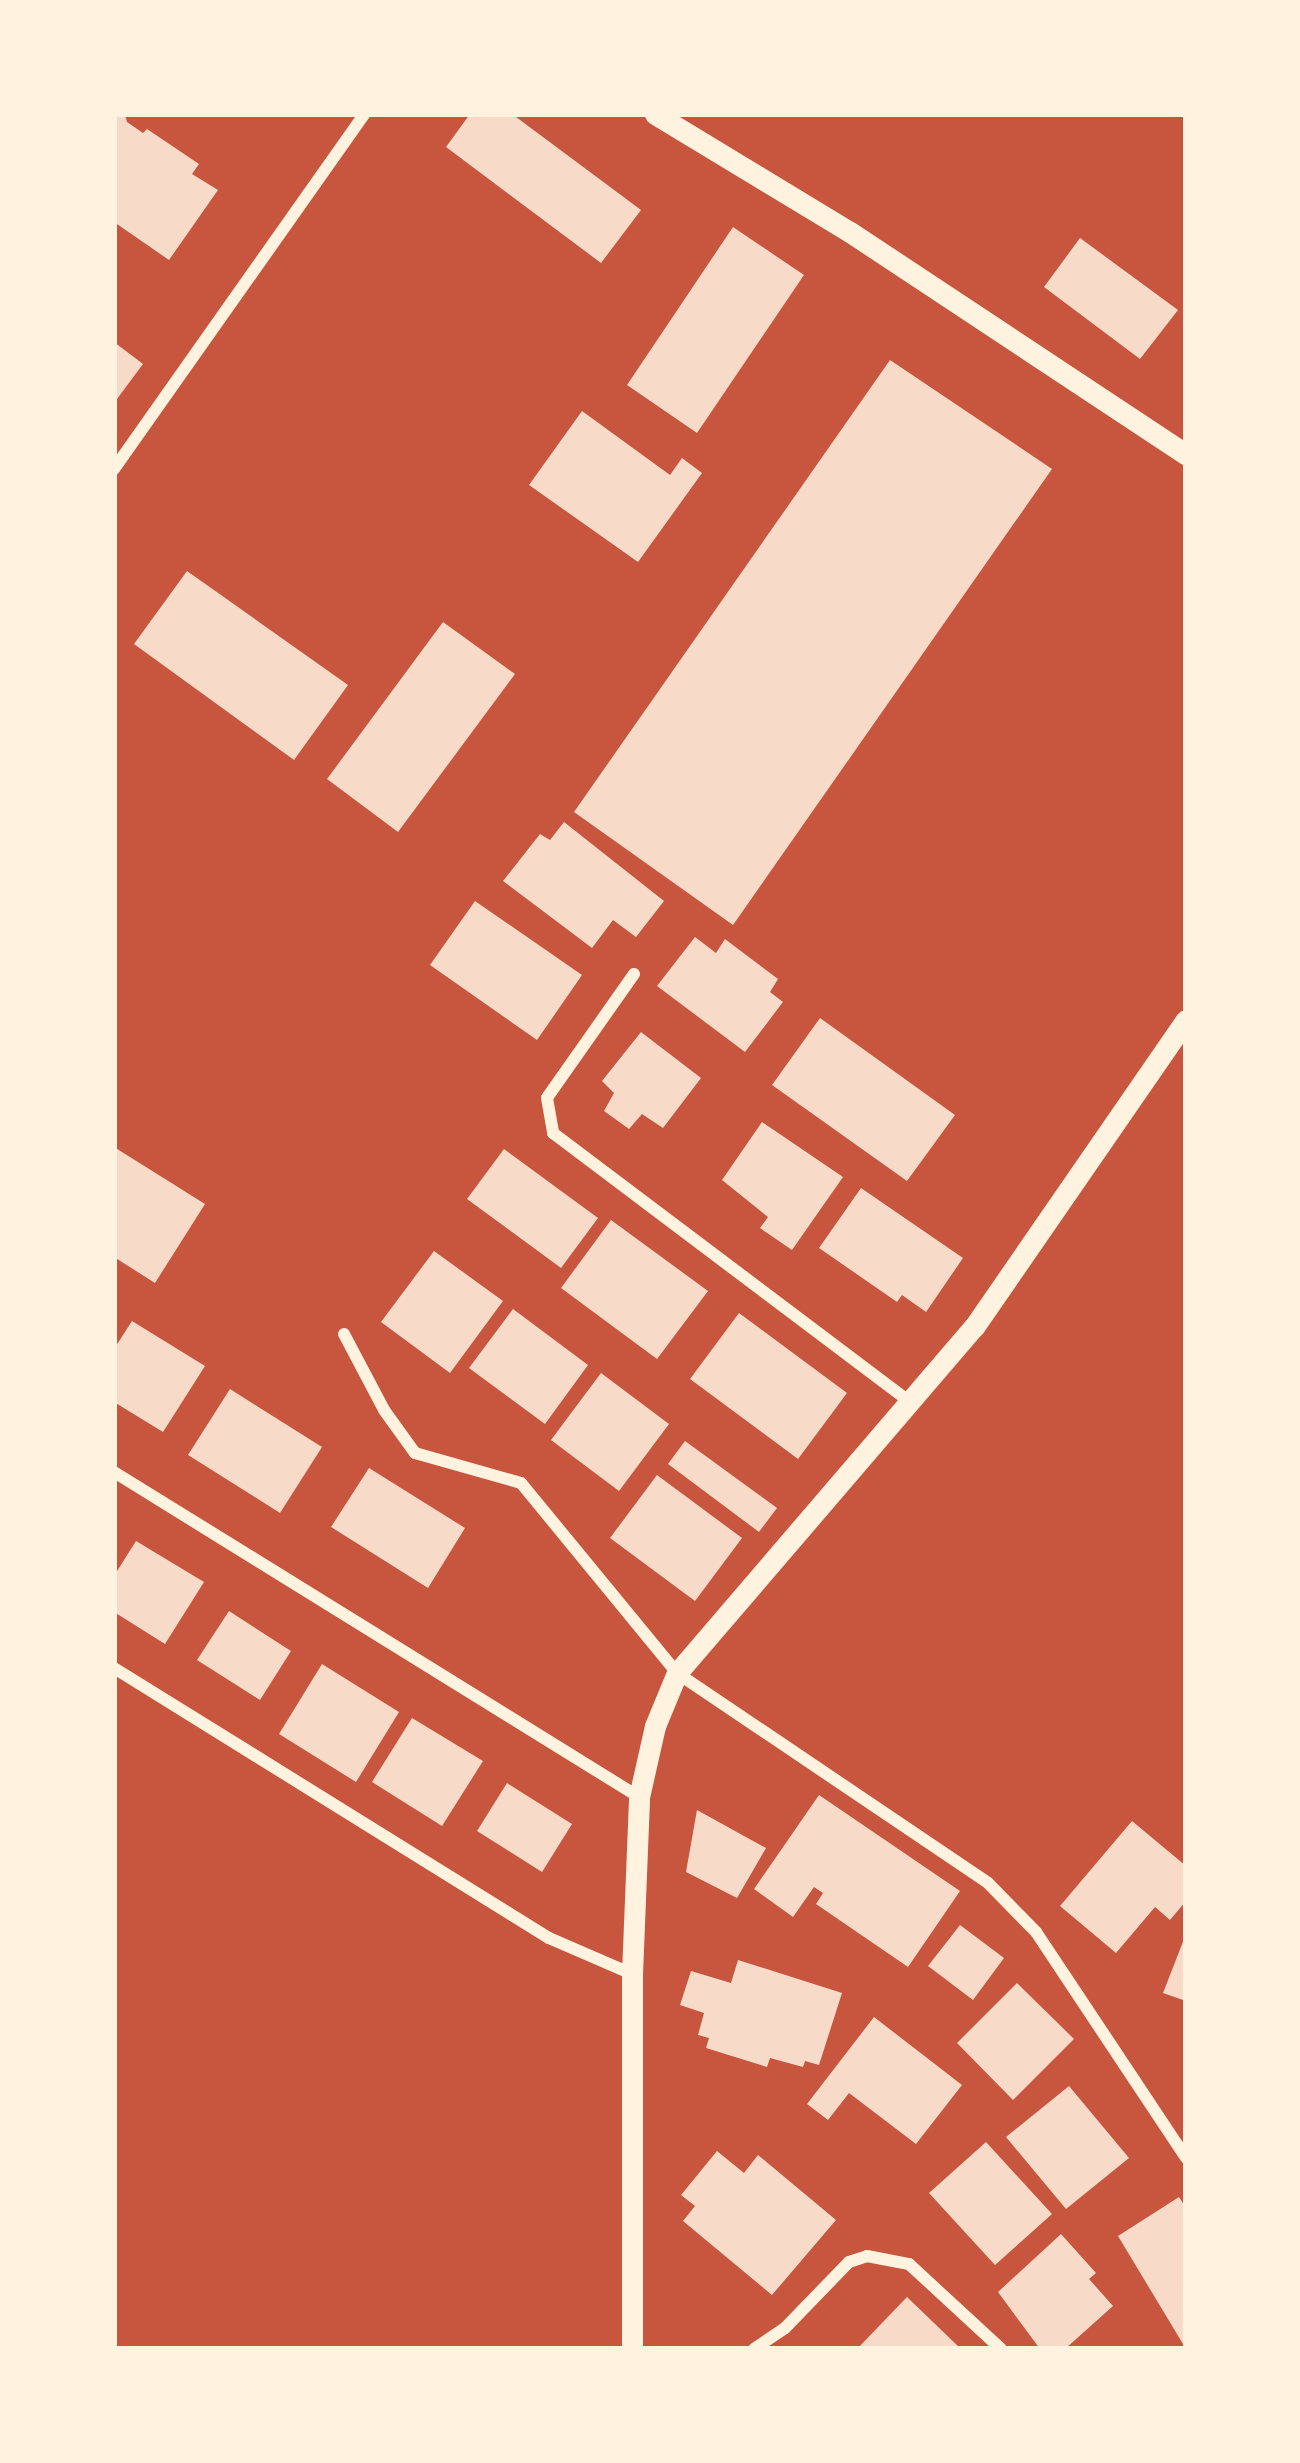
<!DOCTYPE html>
<html>
<head>
<meta charset="utf-8">
<style>
  body { margin:0 }
  #map { position:relative; width:1300px; height:2463px; overflow:hidden; background:#c8553d; font-family:Cabin,sans-serif }
  div>[style] { position:absolute }
  [style*='--x'] { left:calc(var(--x)*1px); top:calc(var(--y)*1px); width:calc(var(--w)*1px); rotate:calc(var(--a)*1deg) }
  .building>* { inset:0; background:#f7dbc8 }
  .minor>* { height:12px; margin:-6px; padding:0 6px; transform-origin:6px; border-radius:6px; background:#fff3e0 }
  .tertiary>* { height:21px; margin:-10.5px; padding:0 10.5px; transform-origin:10.5px; border-radius:10.5px; background:#fff3e0 }
  span { translate:-50% -50%; white-space:nowrap; text-align:center; line-height:1.15; -webkit-text-stroke:9px #fff3e0; paint-order:stroke }
  .frame { position:absolute; inset:0; border:117px solid #fff3e0; pointer-events:none }
</style>
</head>
<body>
<div id="map">
  <div class="building">
    <i style="clip-path:polygon(114px 114px,125px 114px,127px 122px,143px 133px,147px 129px,199px 164px,192px 174px,218px 190px,169px 260px,114px 222px)"></i>
    <i style="clip-path:polygon(470px 114px,512px 114px,641px 210px,601px 263px,446px 147px)"></i>
    <i style="clip-path:polygon(733px 227px,804px 275px,697px 433px,627px 385px)"></i>
    <i style="clip-path:polygon(1080px 238px,1178px 310px,1140px 359px,1044px 287px)"></i>
    <i style="clip-path:polygon(114px 342px,143px 364px,114px 403px)"></i>
    <i style="clip-path:polygon(890px 360px,1052px 469px,733px 925px,574px 812px)"></i>
    <i style="clip-path:polygon(582px 411px,670px 475px,682px 458px,702px 473px,638px 562px,529px 485px)"></i>
    <i style="clip-path:polygon(187px 571px,348px 685px,294px 760px,134px 644px)"></i>
    <i style="clip-path:polygon(443px 622px,515px 674px,398px 832px,327px 779px)"></i>
    <i style="clip-path:polygon(564px 822px,664px 901px,636px 937px,613px 920px,592px 948px,503px 881px,540px 834px,550px 840px)"></i>
    <i style="clip-path:polygon(475px 901px,582px 975px,537px 1040px,430px 965px)"></i>
    <i style="clip-path:polygon(695px 937px,716px 953px,725px 939px,778px 979px,770px 992px,783px 1002px,745px 1052px,657px 986px)"></i>
    <i style="clip-path:polygon(820px 1018px,955px 1115px,907px 1181px,772px 1085px)"></i>
    <i style="clip-path:polygon(641px 1032px,701px 1078px,663px 1128px,642px 1114px,629px 1129px,604px 1111px,614px 1093px,602px 1081px)"></i>
    <i style="clip-path:polygon(762px 1122px,843px 1177px,792px 1250px,760px 1228px,768px 1217px,722px 1180px)"></i>
    <i style="clip-path:polygon(114px 1147px,205px 1204px,155px 1283px,114px 1257px)"></i>
    <i style="clip-path:polygon(504px 1149px,598px 1218px,561px 1268px,467px 1199px)"></i>
    <i style="clip-path:polygon(861px 1188px,963px 1258px,926px 1312px,902px 1295px,897px 1302px,819px 1248px)"></i>
    <i style="clip-path:polygon(611px 1220px,708px 1291px,657px 1359px,561px 1288px)"></i>
    <i style="clip-path:polygon(434px 1251px,503px 1301px,450px 1373px,381px 1322px)"></i>
    <i style="clip-path:polygon(513px 1309px,588px 1365px,545px 1424px,469px 1368px)"></i>
    <i style="clip-path:polygon(739px 1313px,847px 1393px,798px 1459px,690px 1379px)"></i>
    <i style="clip-path:polygon(132px 1321px,205px 1366px,163px 1432px,114px 1402px,114px 1349px)"></i>
    <i style="clip-path:polygon(601px 1373px,669px 1424px,619px 1491px,551px 1440px)"></i>
    <i style="clip-path:polygon(230px 1389px,322px 1447px,280px 1513px,188px 1455px)"></i>
    <i style="clip-path:polygon(685px 1441px,777px 1508px,759px 1532px,668px 1464px)"></i>
    <i style="clip-path:polygon(369px 1468px,465px 1528px,428px 1588px,331px 1527px)"></i>
    <i style="clip-path:polygon(657px 1475px,742px 1538px,695px 1601px,610px 1538px)"></i>
    <i style="clip-path:polygon(136px 1541px,204px 1582px,165px 1644px,114px 1612px,114px 1576px)"></i>
    <i style="clip-path:polygon(229px 1611px,291px 1651px,260px 1700px,197px 1660px)"></i>
    <i style="clip-path:polygon(322px 1664px,399px 1712px,356px 1782px,279px 1734px)"></i>
    <i style="clip-path:polygon(412px 1718px,483px 1761px,442px 1826px,372px 1782px)"></i>
    <i style="clip-path:polygon(507px 1783px,572px 1824px,542px 1872px,477px 1831px)"></i>
    <i style="clip-path:polygon(819px 1795px,960px 1891px,908px 1967px,816px 1904px,823px 1893px,814px 1887px,793px 1917px,754px 1889px)"></i>
    <i style="clip-path:polygon(697px 1810px,766px 1848px,737px 1898px,686px 1872px)"></i>
    <i style="clip-path:polygon(1132px 1821px,1186px 1866px,1186px 1901px,1170px 1920px,1155px 1907px,1116px 1953px,1060px 1906px)"></i>
    <i style="clip-path:polygon(960px 1925px,1004px 1958px,973px 2000px,928px 1966px)"></i>
    <i style="clip-path:polygon(1186px 1934px,1186px 2001px,1163px 1993px)"></i>
    <i style="clip-path:polygon(738px 1960px,842px 1993px,819px 2065px,805px 2061px,803px 2067px,770px 2058px,767px 2067px,706px 2048px,709px 2038px,698px 2035px,704px 2013px,680px 2005px,691px 1971px,731px 1983px)"></i>
    <i style="clip-path:polygon(1017px 1983px,1074px 2039px,1013px 2100px,957px 2043px)"></i>
    <i style="clip-path:polygon(874px 2017px,962px 2085px,916px 2144px,849px 2093px,828px 2120px,807px 2104px)"></i>
    <i style="clip-path:polygon(1069px 2086px,1129px 2158px,1066px 2209px,1006px 2137px)"></i>
    <i style="clip-path:polygon(986px 2142px,1052px 2214px,995px 2265px,929px 2193px)"></i>
    <i style="clip-path:polygon(717px 2151px,744px 2173px,758px 2155px,836px 2220px,772px 2295px,683px 2221px,695px 2206px,681px 2195px)"></i>
    <i style="clip-path:polygon(1179px 2197px,1186px 2208px,1186px 2349px,1118px 2236px)"></i>
    <i style="clip-path:polygon(1061px 2234px,1096px 2273px,1089px 2279px,1113px 2306px,1065px 2349px,1040px 2349px,998px 2292px)"></i>
    <i style="clip-path:polygon(907px 2297px,961px 2349px,857px 2349px)"></i>
  </div>
  <div class="minor">
    <i style="--x:114;--y:469;--w:434;--a:-54.8"></i>
    <i style="--x:634;--y:974;--w:151;--a:125.1"></i>
    <i style="--x:547;--y:1098;--w:36;--a:80"></i>
    <i style="--x:553;--y:1133;--w:447;--a:37"></i>
    <i style="--x:344;--y:1334;--w:86;--a:62.2"></i>
    <i style="--x:384;--y:1410;--w:53;--a:54.2"></i>
    <i style="--x:415;--y:1453;--w:110;--a:15.8"></i>
    <i style="--x:521;--y:1483;--w:246;--a:50.6"></i>
    <i style="--x:677;--y:1673;--w:375;--a:34"></i>
    <i style="--x:988;--y:1883;--w:69;--a:45.6"></i>
    <i style="--x:1036;--y:1932;--w:271;--a:56.4"></i>
    <i style="--x:114;--y:1472;--w:617;--a:31.76"></i>
    <i style="--x:114;--y:1668;--w:512;--a:31.83"></i>
    <i style="--x:549;--y:1938;--w:90;--a:23.4"></i>
    <i style="--x:754;--y:2349;--w:37;--a:-34"></i>
    <i style="--x:785;--y:2328;--w:92;--a:-45.9"></i>
    <i style="--x:849;--y:2262;--w:19;--a:-18"></i>
    <i style="--x:867;--y:2256;--w:43;--a:10.8"></i>
    <i style="--x:909;--y:2264;--w:125;--a:42.7"></i>
  </div>
  <div class="tertiary">
    <i style="--x:655;--y:114;--w:228;--a:31.2"></i>
    <i style="--x:850;--y:232;--w:403;--a:33.5"></i>
    <i style="--x:632;--y:2349;--w:375;--a:-90"></i>
    <i style="--x:632;--y:1974;--w:177;--a:-87.7"></i>
    <i style="--x:639;--y:1797;--w:73;--a:-77.3"></i>
    <i style="--x:655;--y:1726;--w:57;--a:-67.5"></i>
    <i style="--x:677;--y:1673;--w:456;--a:-49.4"></i>
    <i style="--x:974;--y:1327;--w:373;--a:-55.4"></i>
  </div>
  <div class="frame"></div>
</div>
</body>
</html>
